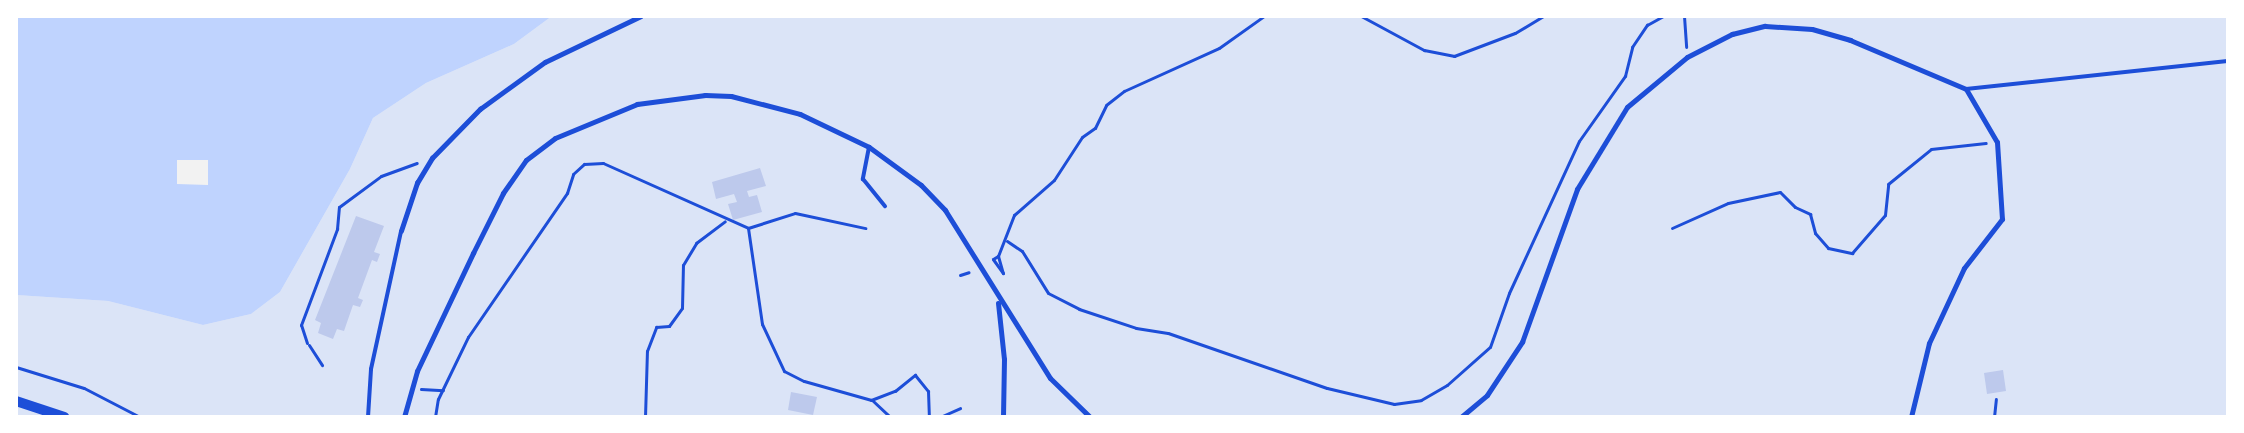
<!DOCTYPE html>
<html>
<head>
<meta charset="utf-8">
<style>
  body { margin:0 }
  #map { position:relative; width:2244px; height:433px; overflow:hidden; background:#f2f2f2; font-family:"IBM Plex Sans",sans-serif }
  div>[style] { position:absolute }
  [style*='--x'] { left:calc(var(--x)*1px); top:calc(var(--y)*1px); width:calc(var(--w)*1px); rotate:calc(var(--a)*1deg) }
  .green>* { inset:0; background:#dbe4f7 }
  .water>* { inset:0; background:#bfd3fe }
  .pier>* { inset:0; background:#f2f2f2 }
  .building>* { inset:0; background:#bdc9ec }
  .path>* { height:3px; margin:-1.5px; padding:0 1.5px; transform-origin:1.5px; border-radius:1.5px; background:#1d4ed8 }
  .service>* { height:4px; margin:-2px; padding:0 2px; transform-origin:2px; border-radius:2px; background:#1d4ed8 }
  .pedestrian>* { height:4.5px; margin:-2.25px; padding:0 2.25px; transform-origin:2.25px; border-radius:2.25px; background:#1d4ed8 }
  .minor>* { height:5px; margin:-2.5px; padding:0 2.5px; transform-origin:2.5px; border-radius:2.5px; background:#1d4ed8 }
  .secondary>* { height:10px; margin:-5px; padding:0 5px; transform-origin:5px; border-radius:5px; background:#1d4ed8 }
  span { translate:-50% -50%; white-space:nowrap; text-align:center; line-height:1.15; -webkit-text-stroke:5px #fff; paint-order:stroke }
  .frame { position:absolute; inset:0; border:18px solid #fff; pointer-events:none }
</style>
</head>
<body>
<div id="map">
  <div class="green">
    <i style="clip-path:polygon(552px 16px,2228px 16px,2228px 417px,16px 417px,16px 295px,108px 301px,203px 325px,251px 314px,280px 292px,350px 169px,373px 118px,426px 83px,514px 44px)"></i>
  </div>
  <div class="water">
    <i style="clip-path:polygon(16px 16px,552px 16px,514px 44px,426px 83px,373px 118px,350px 169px,280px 292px,251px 314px,203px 325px,108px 301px,16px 295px)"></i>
  </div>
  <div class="pier">
    <i style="clip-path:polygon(177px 160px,208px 160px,208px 185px,177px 184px)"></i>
  </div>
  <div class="building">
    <i style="clip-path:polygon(760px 168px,766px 186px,747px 191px,749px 197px,757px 195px,762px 212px,733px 220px,728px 204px,737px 202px,734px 194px,716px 199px,712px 182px)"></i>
    <i style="clip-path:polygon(356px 216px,384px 226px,374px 252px,380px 254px,377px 262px,372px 260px,358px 298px,363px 300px,360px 307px,353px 305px,344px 331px,337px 329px,333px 339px,318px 333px,321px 323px,315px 320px)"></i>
    <i style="clip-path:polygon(2003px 370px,2006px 391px,1987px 394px,1984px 373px)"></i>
    <i style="clip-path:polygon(791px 392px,817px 397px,813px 415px,788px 410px)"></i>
  </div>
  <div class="path">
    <i style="--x:1361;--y:16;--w:72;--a:28.4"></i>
    <i style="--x:1424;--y:50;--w:31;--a:11"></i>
    <i style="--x:1454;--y:56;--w:65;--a:-20.7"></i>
    <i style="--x:1515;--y:33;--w:33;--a:-31"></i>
    <i style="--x:1684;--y:16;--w:31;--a:86"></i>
    <i style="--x:748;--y:228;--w:49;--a:-17.7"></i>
    <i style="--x:795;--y:213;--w:72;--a:12.1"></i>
    <i style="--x:1672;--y:228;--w:61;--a:-24.1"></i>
    <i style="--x:1728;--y:203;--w:53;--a:-11.9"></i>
    <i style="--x:1780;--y:192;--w:21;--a:45"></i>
    <i style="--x:1795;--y:207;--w:17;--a:25"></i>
    <i style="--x:1810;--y:214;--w:20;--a:75"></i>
    <i style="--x:1815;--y:233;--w:20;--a:49"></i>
    <i style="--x:1828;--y:248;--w:25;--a:12"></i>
    <i style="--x:1852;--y:253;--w:50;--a:-49"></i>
    <i style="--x:1885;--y:215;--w:31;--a:-84"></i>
    <i style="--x:1888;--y:184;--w:55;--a:-39.1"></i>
    <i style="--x:1931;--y:149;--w:55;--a:-6.2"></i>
    <i style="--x:1007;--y:241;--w:18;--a:34"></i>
    <i style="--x:1022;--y:251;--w:49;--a:58.2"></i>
    <i style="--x:1048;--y:293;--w:35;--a:27"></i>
    <i style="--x:1079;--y:309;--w:60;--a:18.4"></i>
    <i style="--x:1136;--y:328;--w:32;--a:9"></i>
    <i style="--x:1168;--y:333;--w:168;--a:19.1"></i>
    <i style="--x:1327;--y:388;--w:69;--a:13.4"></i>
    <i style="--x:1394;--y:404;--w:27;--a:-8"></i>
    <i style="--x:1421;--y:400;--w:30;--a:-30"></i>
    <i style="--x:1447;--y:385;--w:57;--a:-41.5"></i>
    <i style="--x:1490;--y:347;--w:57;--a:-70.6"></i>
    <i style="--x:1509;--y:293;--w:167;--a:-65.3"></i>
    <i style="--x:1579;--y:141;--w:80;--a:-54.7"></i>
    <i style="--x:1625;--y:76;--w:30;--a:-76"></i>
    <i style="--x:1632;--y:47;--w:27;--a:-56"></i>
    <i style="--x:1647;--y:25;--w:18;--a:-29"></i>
    <i style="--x:998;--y:256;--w:44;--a:-68.7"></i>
    <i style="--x:1014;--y:215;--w:53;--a:-41.2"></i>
    <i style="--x:1054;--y:180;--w:51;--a:-56.9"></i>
    <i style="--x:1082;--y:137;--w:16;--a:-35"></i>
    <i style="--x:1095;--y:128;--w:25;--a:-64"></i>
    <i style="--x:1106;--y:105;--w:23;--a:-38"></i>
    <i style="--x:1124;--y:91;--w:104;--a:-24.4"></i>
    <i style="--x:1219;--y:48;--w:55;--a:-35.4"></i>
    <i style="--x:998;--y:256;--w:18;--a:74"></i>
    <i style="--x:1003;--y:273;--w:17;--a:-126"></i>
    <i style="--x:993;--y:259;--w:6;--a:-31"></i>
    <i style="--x:960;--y:275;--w:9;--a:-18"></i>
    <i style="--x:307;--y:343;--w:19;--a:-108"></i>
    <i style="--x:301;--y:325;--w:103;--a:-69.4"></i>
    <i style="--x:337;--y:229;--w:22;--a:-85"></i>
    <i style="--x:339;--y:207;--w:52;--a:-36.4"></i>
    <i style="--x:381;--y:176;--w:38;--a:-20"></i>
    <i style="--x:309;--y:345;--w:24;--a:57"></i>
    <i style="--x:16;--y:367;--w:71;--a:17.2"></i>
    <i style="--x:84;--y:388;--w:63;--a:27.4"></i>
    <i style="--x:421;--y:389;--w:22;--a:3"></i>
    <i style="--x:872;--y:400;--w:25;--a:43"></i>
    <i style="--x:435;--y:417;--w:18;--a:-81"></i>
    <i style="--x:438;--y:399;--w:69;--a:-64.2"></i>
    <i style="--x:468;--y:337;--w:175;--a:-55.5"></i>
    <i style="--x:567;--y:193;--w:20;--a:-72"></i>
    <i style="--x:573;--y:174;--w:15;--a:-42"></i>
    <i style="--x:584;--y:164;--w:19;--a:-3"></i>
    <i style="--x:603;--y:163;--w:159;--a:24.1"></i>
    <i style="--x:748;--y:228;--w:97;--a:81.7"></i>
    <i style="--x:762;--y:324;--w:52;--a:64.9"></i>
    <i style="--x:784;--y:371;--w:22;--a:27"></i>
    <i style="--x:804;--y:381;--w:70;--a:15.8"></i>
    <i style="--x:871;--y:400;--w:26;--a:-21"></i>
    <i style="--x:895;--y:391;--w:26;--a:-39"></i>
    <i style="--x:915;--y:375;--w:21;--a:51"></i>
    <i style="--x:928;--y:391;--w:26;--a:88"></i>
    <i style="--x:645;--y:417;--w:66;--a:-88.3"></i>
    <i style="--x:647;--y:351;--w:26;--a:-69"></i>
    <i style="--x:656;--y:327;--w:13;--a:-4"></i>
    <i style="--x:669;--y:326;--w:22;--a:-54"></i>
    <i style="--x:682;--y:308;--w:43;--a:-88.7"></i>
    <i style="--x:683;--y:265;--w:26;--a:-59"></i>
    <i style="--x:696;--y:243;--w:36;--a:-37"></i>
    <i style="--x:940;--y:417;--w:22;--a:-24"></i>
    <i style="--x:1994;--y:417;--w:18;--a:-84"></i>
  </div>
  <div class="service">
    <i style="--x:1966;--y:89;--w:263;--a:-6.1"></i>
    <i style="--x:869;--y:147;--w:33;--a:101"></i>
    <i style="--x:863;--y:179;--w:35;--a:51"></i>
    <i style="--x:368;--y:417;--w:48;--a:-86.4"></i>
    <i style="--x:371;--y:369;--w:141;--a:-77.7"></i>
  </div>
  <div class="pedestrian">
    <i style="--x:401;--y:231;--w:51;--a:-71.6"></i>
    <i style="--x:417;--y:183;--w:29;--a:-59"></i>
    <i style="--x:432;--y:158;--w:69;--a:-45.6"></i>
    <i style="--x:480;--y:109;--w:80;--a:-35.9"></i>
    <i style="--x:545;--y:62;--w:106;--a:-25.6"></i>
  </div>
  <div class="minor">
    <i style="--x:998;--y:303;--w:56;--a:83.9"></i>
    <i style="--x:1004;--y:359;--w:58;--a:91"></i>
    <i style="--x:404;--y:417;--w:48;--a:-74.2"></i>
    <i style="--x:417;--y:371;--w:131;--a:-64.6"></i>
    <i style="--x:473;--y:253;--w:67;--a:-63.4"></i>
    <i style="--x:503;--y:193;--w:40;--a:-55.1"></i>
    <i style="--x:526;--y:160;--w:36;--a:-37"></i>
    <i style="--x:555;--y:138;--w:89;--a:-22.5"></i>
    <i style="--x:637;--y:104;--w:69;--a:-7.5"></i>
    <i style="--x:705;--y:95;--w:26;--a:2"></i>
    <i style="--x:731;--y:96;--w:71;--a:14.6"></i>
    <i style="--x:800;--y:114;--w:76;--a:25.6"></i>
    <i style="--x:869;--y:147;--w:64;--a:36.2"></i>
    <i style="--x:921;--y:185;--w:35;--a:46"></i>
    <i style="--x:945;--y:210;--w:198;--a:58"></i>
    <i style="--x:1050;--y:378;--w:56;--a:44.3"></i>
    <i style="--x:1461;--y:417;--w:34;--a:-40"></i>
    <i style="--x:1487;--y:395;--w:64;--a:-56.6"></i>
    <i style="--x:1522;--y:342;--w:163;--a:-70.2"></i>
    <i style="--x:1577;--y:189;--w:96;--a:-58.6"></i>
    <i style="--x:1627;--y:107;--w:78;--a:-39.8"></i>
    <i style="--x:1687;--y:57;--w:51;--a:-27.1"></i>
    <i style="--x:1732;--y:34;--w:34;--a:-14"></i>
    <i style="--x:1765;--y:26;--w:47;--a:3.7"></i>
    <i style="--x:1812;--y:29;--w:40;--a:16"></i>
    <i style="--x:1850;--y:40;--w:126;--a:22.9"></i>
    <i style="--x:1966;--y:89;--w:61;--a:59.7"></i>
    <i style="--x:1997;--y:142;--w:77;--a:86.3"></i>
    <i style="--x:2002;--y:219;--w:62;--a:127.8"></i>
    <i style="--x:1964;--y:268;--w:83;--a:115"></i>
    <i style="--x:1929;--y:343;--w:76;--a:103.7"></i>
  </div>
  <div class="secondary">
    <i style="--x:16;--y:401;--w:51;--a:18.4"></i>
  </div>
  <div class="frame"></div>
</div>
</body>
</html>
